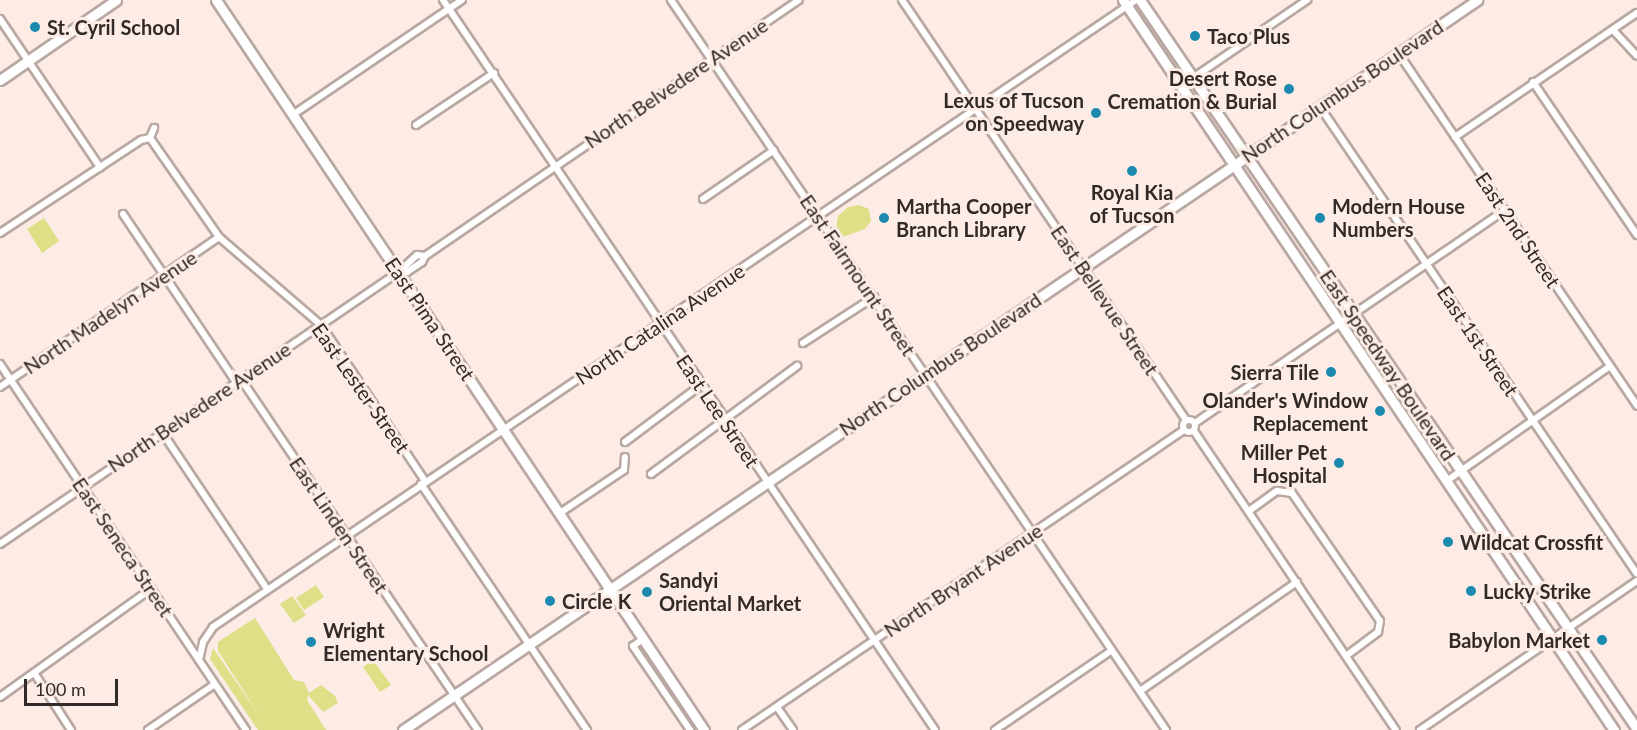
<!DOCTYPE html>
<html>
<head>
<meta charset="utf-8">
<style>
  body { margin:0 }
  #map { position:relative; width:1637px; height:730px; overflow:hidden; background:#fdebe5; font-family:Lato,sans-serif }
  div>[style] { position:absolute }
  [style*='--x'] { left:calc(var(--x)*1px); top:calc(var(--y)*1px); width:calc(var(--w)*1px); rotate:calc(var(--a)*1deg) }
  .green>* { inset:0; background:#dee088 }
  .roads { filter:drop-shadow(2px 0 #b9a8a2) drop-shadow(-2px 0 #b9a8a2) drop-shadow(0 2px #b9a8a2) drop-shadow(0 -2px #b9a8a2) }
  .street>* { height:6px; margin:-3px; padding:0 3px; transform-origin:3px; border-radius:3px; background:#fff }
  .street>.ring { margin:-3px; padding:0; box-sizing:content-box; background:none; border:6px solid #fff; border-radius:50% }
  .secondary>* { height:9px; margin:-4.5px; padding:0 4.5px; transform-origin:4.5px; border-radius:4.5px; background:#fff }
  .primary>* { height:9px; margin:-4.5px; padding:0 4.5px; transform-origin:4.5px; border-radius:4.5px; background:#fff }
  .dots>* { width:16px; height:16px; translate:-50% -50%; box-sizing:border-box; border:3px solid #fdebe5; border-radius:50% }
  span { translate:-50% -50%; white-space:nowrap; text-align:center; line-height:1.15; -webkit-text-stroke:6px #fdebe5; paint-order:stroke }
  .poi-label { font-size:20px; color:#312a28; font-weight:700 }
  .left { translate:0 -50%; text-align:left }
  .right { translate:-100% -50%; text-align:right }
  .street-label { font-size:20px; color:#312a28 }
  .scale { position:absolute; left:24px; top:679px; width:94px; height:27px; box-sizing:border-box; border:3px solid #312a28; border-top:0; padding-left:8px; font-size:18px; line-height:21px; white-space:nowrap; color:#312a28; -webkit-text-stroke:4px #fdebe5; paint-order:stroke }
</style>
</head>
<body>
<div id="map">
  <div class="green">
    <i style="clip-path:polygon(859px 205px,869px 209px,871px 221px,865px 229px,840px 238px,836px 228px,838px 216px,848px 207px)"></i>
    <i style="clip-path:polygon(44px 218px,59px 241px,42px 253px,27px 229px)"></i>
    <i style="clip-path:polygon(316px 585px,324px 597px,304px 610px,296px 598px)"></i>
    <i style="clip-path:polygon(292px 596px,306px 615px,294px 623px,280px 604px)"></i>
    <i style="clip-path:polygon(255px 618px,294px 680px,304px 682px,309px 693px,321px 685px,335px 696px,338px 703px,323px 712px,308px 695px,307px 700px,326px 730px,258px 730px,210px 659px,213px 648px,259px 715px,218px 651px,218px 642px)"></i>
    <i style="clip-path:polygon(373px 660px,391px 685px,380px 692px,363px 667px)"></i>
  </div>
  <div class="roads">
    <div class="street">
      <i style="--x:443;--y:0;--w:880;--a:56.02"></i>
      <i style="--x:671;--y:0;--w:882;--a:55.86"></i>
      <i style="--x:902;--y:0;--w:507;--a:55.93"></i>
      <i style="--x:0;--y:19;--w:179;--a:56"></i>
      <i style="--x:1613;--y:30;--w:35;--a:47"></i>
      <i style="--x:1399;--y:54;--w:425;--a:55.9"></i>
      <i style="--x:1533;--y:82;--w:185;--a:55.8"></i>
      <i style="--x:1181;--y:86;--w:153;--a:-34.3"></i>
      <i style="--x:1320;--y:107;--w:564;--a:55.83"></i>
      <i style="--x:294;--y:114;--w:203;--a:-34.2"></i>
      <i style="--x:416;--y:125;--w:94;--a:-33.7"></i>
      <i style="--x:1455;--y:137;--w:220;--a:-34.3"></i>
      <i style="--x:150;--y:138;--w:121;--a:55.1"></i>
      <i style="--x:219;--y:237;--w:135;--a:40.8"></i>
      <i style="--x:321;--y:325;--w:187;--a:56.3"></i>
      <i style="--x:150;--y:138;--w:11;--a:-68"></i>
      <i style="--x:703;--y:199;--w:86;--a:-34.6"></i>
      <i style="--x:123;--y:214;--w:202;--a:56.1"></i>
      <i style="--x:0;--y:233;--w:169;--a:-33.4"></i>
      <i style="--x:141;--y:140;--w:9;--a:-13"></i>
      <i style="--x:425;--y:256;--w:8;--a:-173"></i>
      <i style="--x:417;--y:255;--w:25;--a:137"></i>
      <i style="--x:399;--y:272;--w:8;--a:0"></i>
      <i style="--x:407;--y:272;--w:18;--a:-34"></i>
      <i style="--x:422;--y:262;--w:7;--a:-63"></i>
      <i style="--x:425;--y:256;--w:453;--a:-34.4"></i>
      <i style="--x:803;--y:343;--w:85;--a:-32.9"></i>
      <i style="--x:0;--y:364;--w:441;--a:56.1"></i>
      <i style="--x:241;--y:379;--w:424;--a:56"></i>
      <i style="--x:0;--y:387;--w:265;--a:-34.4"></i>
      <i class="ring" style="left:1183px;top:420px;width:6px;height:6px"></i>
      <i style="--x:1195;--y:423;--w:376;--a:-34.5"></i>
      <i style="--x:1194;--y:431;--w:361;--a:56"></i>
      <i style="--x:162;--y:432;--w:189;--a:56.2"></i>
      <i style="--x:625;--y:442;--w:95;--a:-36.9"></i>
      <i style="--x:651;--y:474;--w:182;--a:-36.5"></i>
      <i style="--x:1448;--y:480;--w:198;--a:-35.1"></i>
      <i style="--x:421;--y:484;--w:297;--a:56"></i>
      <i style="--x:1249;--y:511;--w:34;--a:-36"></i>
      <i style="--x:1277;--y:491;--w:15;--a:8"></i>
      <i style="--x:1292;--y:493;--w:155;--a:55.5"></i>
      <i style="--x:1380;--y:621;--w:11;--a:100"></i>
      <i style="--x:1378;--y:632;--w:39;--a:143"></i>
      <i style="--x:560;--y:513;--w:77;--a:-33.9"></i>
      <i style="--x:624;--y:470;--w:13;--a:-86"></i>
      <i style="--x:0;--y:544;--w:483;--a:-34.3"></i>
      <i style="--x:643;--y:639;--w:12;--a:145"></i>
      <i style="--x:633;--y:646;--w:102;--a:55.8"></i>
      <i style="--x:199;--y:660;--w:18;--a:-77"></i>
      <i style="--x:203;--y:642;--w:18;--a:-56"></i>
      <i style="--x:213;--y:627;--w:1116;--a:-34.19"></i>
      <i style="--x:35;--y:674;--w:67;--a:57.3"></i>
      <i style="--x:1140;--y:691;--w:191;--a:-34.8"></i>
      <i style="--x:0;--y:697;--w:186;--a:-35.6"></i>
      <i style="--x:777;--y:707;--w:28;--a:55"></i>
      <i style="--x:148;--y:730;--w:81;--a:-34.5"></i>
      <i style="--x:742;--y:730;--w:534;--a:-34.17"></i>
      <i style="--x:995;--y:730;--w:140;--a:-34.3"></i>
      <i style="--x:1420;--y:730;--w:263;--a:-34.5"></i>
    </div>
    <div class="secondary">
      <i style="--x:216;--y:0;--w:878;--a:56.24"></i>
      <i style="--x:403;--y:730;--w:1299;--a:-34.2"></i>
    </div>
    <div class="primary">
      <i style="--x:1123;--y:0;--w:880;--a:56.08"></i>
      <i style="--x:1140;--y:0;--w:882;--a:55.72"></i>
      <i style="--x:0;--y:80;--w:141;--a:-34.6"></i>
    </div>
  </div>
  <div class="dots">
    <i style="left:35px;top:27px;background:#1c89af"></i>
    <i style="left:1195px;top:36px;background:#1c89af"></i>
    <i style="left:1289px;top:89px;background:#1c89af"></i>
    <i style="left:1096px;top:113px;background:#1c89af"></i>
    <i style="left:1132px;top:171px;background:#1c89af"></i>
    <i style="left:884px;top:218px;background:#1c89af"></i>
    <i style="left:1320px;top:218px;background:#1c89af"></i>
    <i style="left:1331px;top:372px;background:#1c89af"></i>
    <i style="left:1380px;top:411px;background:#1c89af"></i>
    <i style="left:1339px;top:463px;background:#1c89af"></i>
    <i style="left:1448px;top:542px;background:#1c89af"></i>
    <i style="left:1471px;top:591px;background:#1c89af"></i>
    <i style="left:647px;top:592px;background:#1c89af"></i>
    <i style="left:550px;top:601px;background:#1c89af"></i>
    <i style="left:1602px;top:640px;background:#1c89af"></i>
    <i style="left:311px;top:642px;background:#1c89af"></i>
  </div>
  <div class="poi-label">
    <span class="left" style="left:47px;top:27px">St. Cyril School</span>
    <span class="left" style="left:1207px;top:36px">Taco Plus</span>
    <span class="right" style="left:1277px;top:90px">Desert Rose<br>Cremation &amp; Burial</span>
    <span class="right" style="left:1084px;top:112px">Lexus of Tucson<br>on Speedway</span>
    <span style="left:1132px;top:204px">Royal Kia<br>of Tucson</span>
    <span class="left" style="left:896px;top:218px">Martha Cooper<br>Branch Library</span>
    <span class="left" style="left:1332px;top:218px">Modern House<br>Numbers</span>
    <span class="right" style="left:1319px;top:372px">Sierra Tile</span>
    <span class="right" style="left:1368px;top:412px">Olander's Window<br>Replacement</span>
    <span class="right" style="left:1327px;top:464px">Miller Pet<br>Hospital</span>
    <span class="left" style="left:1460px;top:542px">Wildcat Crossfit</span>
    <span class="left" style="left:659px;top:592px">Sandyi<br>Oriental Market</span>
    <span class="left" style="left:1483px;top:591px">Lucky Strike</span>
    <span class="left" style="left:562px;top:601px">Circle K</span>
    <span class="left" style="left:323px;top:642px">Wright<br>Elementary School</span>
    <span class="right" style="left:1590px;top:640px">Babylon Market</span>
  </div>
  <div class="street-label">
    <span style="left:676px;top:83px;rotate:-34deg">North Belvedere Avenue</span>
    <span style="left:1342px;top:91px;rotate:-34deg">North Columbus Boulevard</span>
    <span style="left:1518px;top:230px;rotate:56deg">East 2nd Street</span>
    <span style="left:858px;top:275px;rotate:56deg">East Fairmount Street</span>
    <span style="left:1105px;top:300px;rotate:56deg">East Bellevue Street</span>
    <span style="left:110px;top:312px;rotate:-34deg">North Madelyn Avenue</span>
    <span style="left:430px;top:319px;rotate:56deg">East Pima Street</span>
    <span style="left:660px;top:324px;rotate:-34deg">North Catalina Avenue</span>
    <span style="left:1478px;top:341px;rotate:56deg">East 1st Street</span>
    <span style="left:940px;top:364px;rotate:-34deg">North Columbus Boulevard</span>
    <span style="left:1388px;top:365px;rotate:56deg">East Speedway Boulevard</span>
    <span style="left:361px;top:388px;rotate:55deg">East Lester Street</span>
    <span style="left:199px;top:407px;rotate:-34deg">North Belvedere Avenue</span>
    <span style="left:718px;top:411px;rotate:56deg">East Lee Street</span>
    <span style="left:339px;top:525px;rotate:56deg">East Linden Street</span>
    <span style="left:123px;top:547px;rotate:56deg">East Seneca Street</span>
    <span style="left:963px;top:580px;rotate:-34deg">North Bryant Avenue</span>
  </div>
  <div class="scale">100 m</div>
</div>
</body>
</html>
